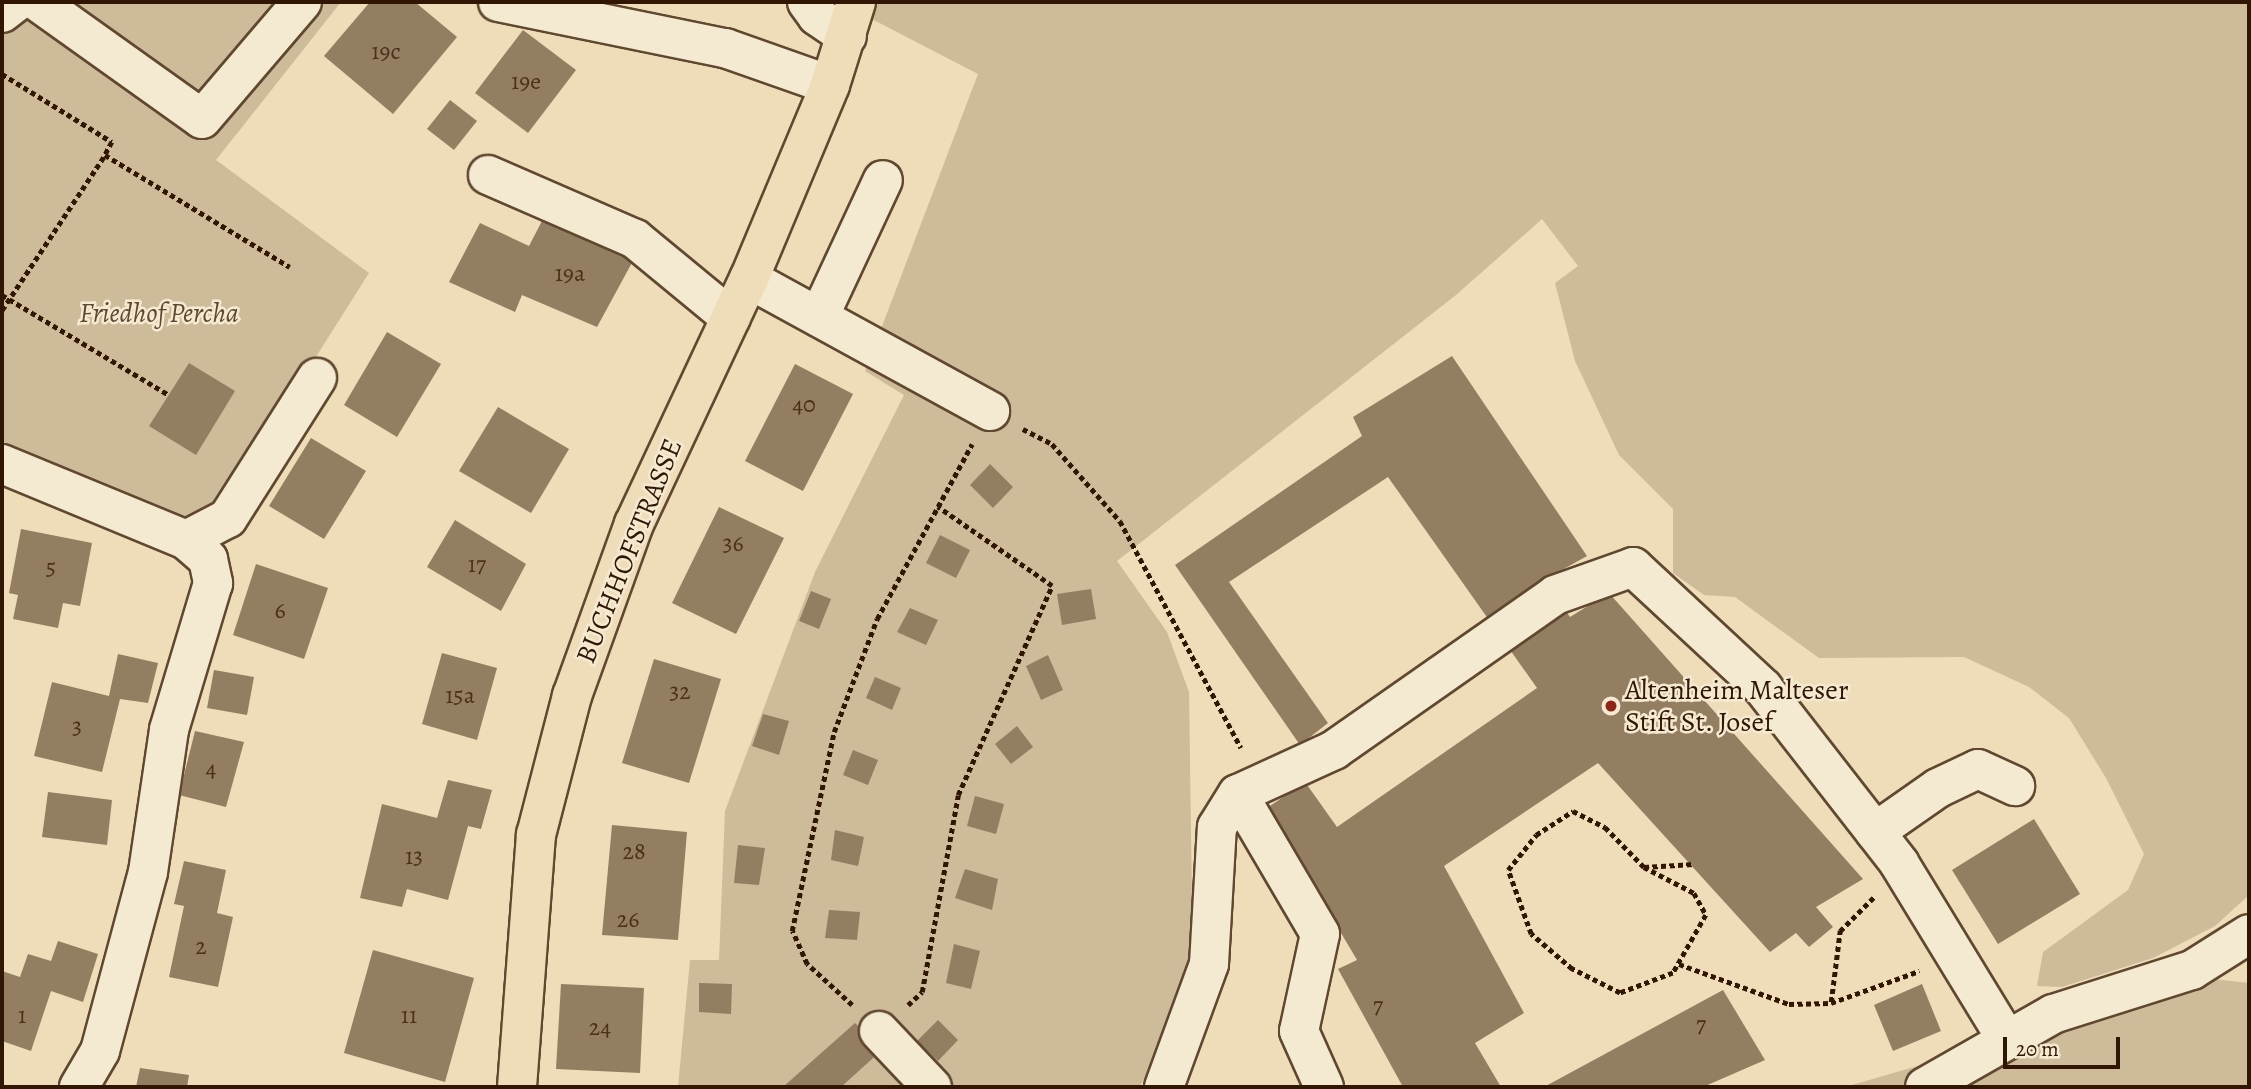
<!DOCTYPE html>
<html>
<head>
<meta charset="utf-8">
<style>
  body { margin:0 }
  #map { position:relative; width:2251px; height:1089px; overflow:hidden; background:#eeddb8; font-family:Alegreya,serif }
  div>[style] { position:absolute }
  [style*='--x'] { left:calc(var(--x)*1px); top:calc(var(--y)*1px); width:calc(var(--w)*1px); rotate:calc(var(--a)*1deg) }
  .green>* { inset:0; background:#cebb99 }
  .building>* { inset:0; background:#937e61 }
  .path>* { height:4.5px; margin-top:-2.25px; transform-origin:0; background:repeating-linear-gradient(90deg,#311703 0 5px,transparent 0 8.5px) }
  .roads { filter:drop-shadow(2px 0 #604830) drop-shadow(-2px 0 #604830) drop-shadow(0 2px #604830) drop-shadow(0 -2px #604830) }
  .minor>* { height:38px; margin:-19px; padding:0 19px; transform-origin:19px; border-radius:19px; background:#f4e9d1 }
  .major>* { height:38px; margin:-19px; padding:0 19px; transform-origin:19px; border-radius:19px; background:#eeddb8 }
  .dots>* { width:19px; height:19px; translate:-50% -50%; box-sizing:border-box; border:4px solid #f4e9d1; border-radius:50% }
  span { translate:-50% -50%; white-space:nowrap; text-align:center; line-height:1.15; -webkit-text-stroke:5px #f4e9d1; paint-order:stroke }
  .number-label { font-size:24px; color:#4a311a }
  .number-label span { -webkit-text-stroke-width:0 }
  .park-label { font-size:28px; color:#604830; font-style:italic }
  .street-label { font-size:28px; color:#311703 }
  .poi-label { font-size:28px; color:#311703 }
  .left { translate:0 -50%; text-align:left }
  .frame { position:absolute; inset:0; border:4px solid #311703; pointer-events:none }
  .scale { position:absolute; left:2003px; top:1037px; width:117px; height:32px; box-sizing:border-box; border:4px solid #311703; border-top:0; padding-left:9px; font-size:21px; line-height:24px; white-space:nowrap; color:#311703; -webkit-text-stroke:5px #f4e9d1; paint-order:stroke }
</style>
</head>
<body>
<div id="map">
  <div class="green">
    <i style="clip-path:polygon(2px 2px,341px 2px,216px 160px,369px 273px,207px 529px,2px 451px)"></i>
    <i style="clip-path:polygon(839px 2px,2249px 2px,2249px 895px,2215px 926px,2153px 958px,2062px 987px,2037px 986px,2043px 952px,2128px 890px,2144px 854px,2106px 778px,2069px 718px,2029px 687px,1964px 657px,1819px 658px,1735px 597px,1704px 595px,1673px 573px,1673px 509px,1619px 455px,1575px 361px,1555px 283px,1578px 266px,1542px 219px,1456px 295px,1117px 561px,1167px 632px,1189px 692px,1193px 970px,1140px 1087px,678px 1087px,690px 960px,719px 960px,725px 811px,815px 572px,904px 395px,865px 371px,978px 74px)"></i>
    <i style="clip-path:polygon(2178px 975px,2249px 983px,2249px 1087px,1845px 1087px,2007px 1040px)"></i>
  </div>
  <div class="building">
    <i style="clip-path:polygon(370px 2px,415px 2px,457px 37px,393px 114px,324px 56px)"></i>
    <i style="clip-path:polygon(523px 30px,576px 70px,528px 133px,475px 93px)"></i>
    <i style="clip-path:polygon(450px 100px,477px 121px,454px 150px,427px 129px)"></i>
    <i style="clip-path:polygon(543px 219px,634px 259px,597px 327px,522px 295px,515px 312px,449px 282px,480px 223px,529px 246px)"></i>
    <i style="clip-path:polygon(387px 332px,441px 364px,397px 437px,344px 405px)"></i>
    <i style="clip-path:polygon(1452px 356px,1587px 556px,1544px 580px,1570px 617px,1609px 593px,1863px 879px,1816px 907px,1833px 927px,1809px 947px,1796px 933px,1770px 952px,1598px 763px,1444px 866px,1524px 1013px,1475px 1043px,1501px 1087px,1403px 1087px,1338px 969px,1357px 960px,1267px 808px,1305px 782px,1337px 827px,1537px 688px,1388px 477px,1229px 582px,1328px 723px,1300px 745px,1175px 565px,1362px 436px,1353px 417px)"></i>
    <i style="clip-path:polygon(189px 363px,235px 391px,196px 455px,149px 426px)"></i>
    <i style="clip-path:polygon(795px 364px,853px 394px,803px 491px,745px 461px)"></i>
    <i style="clip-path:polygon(498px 407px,569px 449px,531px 513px,459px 471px)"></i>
    <i style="clip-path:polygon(311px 438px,366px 471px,324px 539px,269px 506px)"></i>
    <i style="clip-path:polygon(990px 464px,1013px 487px,993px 508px,970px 485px)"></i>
    <i style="clip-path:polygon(719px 507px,784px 538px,736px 634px,672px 603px)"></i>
    <i style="clip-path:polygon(455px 520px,526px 564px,501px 611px,427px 567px)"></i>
    <i style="clip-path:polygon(21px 529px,92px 543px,80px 606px,63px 603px,58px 628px,13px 619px,18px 595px,9px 593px)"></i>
    <i style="clip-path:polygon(940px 535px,970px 550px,956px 578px,926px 563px)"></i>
    <i style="clip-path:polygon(256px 564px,328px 588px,304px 659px,233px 635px)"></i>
    <i style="clip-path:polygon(1091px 589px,1096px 619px,1062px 625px,1057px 594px)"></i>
    <i style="clip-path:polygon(811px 591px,831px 599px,819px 629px,799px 621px)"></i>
    <i style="clip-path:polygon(910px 608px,938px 620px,926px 645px,897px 632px)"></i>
    <i style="clip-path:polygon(442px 653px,497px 668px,477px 740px,422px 724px)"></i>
    <i style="clip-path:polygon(118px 654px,158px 663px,148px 703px,120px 699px,102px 772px,34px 756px,52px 682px,109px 696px)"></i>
    <i style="clip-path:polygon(1048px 655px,1063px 690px,1041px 700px,1026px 666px)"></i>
    <i style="clip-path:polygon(654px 659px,721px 679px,689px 783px,622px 763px)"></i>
    <i style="clip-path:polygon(214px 670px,254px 677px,247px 715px,207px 708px)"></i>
    <i style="clip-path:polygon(875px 677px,901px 688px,892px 710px,866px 698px)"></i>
    <i style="clip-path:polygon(763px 714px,789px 721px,779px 755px,752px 746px)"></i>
    <i style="clip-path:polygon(1017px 726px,1033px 747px,1011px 764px,995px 744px)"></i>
    <i style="clip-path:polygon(195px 731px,244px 742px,226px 807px,179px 795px)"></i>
    <i style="clip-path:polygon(853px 750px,878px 760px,868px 785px,843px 775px)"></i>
    <i style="clip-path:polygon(448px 780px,492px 790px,481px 829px,468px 826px,448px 900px,407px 889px,402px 907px,360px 898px,382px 804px,437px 818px)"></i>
    <i style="clip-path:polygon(48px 792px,112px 800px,107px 845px,42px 837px)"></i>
    <i style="clip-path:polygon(975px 796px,1004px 804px,996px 834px,967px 826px)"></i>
    <i style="clip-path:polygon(2034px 819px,2080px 894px,1998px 944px,1952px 870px)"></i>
    <i style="clip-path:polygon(612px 825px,687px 832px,678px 940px,602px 935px)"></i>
    <i style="clip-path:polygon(835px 830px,864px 837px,858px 866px,831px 860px)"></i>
    <i style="clip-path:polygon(738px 845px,765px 848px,759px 885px,734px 883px)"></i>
    <i style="clip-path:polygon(184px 861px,226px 870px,217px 913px,233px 917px,218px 987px,169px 977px,184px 906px,174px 904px)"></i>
    <i style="clip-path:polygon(965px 869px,998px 879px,992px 910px,955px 898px)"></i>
    <i style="clip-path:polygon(829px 910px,860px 912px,857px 940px,825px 938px)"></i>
    <i style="clip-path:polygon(58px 941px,98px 954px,83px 1002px,51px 991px,31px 1051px,2px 1041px,2px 971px,20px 977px,28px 954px,51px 961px)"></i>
    <i style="clip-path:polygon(954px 944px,980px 951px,971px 989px,946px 983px)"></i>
    <i style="clip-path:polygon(373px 950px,474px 978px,445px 1082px,344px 1053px)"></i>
    <i style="clip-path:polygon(699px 983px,732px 984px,731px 1014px,699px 1012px)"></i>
    <i style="clip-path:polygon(561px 984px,644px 988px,640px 1073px,556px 1069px)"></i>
    <i style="clip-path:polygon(1922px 984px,1941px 1031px,1893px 1051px,1874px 1005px)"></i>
    <i style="clip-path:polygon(1723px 990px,1765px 1060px,1703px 1087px,1544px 1087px)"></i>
    <i style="clip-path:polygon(938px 1020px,958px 1040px,938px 1061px,917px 1041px)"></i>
    <i style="clip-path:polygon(855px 1023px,883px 1049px,841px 1087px,783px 1087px)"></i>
    <i style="clip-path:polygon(140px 1068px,189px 1075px,187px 1087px,136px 1087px)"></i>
  </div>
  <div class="path">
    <i style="--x:2;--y:74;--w:129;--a:31.7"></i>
    <i style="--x:112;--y:142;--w:15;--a:118"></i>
    <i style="--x:2;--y:295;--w:195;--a:30.9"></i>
    <i style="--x:2;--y:310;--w:186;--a:-56.4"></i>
    <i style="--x:105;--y:155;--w:216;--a:31.2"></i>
    <i style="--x:1023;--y:429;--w:33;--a:27"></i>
    <i style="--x:1052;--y:444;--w:103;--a:48.6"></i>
    <i style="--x:1120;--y:521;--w:257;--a:61.9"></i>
    <i style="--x:1644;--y:867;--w:56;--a:27.5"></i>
    <i style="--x:1694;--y:893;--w:25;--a:61"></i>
    <i style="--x:1706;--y:915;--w:67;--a:119.6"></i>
    <i style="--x:1673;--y:973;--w:57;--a:159.3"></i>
    <i style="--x:1620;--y:993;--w:54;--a:-153.4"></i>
    <i style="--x:1572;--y:969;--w:54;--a:-139.5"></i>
    <i style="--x:1531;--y:934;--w:68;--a:-109.8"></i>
    <i style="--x:1508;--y:870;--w:45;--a:-51.3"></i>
    <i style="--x:1536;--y:835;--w:44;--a:-33"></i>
    <i style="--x:1573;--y:811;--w:36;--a:27"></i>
    <i style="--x:1605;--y:827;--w:56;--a:45.7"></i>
    <i style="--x:1644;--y:867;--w:50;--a:-3.4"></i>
    <i style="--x:1679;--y:964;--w:117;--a:20"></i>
    <i style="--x:1789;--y:1004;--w:42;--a:-1.4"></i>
    <i style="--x:1831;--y:1003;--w:94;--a:-20"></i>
    <i style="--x:1831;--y:1002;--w:72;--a:-82.8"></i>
    <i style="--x:1840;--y:931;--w:49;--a:-45"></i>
    <i style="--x:852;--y:1005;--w:61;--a:-137.7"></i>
    <i style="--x:807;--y:964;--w:36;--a:-114"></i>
    <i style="--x:792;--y:931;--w:203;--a:-78.1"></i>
    <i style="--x:834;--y:732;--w:121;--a:-69.2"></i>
    <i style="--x:877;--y:619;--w:199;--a:-61.5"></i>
    <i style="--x:908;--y:1005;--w:19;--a:-43"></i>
    <i style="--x:922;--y:992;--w:200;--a:-79.6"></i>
    <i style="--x:958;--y:795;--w:229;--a:-65.8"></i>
    <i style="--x:1052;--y:586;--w:139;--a:-145.3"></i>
  </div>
  <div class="roads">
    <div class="minor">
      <i style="--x:38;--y:2;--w:201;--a:35.5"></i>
      <i style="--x:202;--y:119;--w:154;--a:-49.5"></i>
      <i style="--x:498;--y:2;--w:232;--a:11.5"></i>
      <i style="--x:725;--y:48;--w:111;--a:19.4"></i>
      <i style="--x:807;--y:2;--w:17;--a:54"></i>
      <i style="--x:817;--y:16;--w:36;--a:34"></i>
      <i style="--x:2;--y:13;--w:18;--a:-38"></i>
      <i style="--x:488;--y:175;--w:160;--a:23.5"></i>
      <i style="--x:635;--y:239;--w:124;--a:39.5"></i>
      <i style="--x:749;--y:279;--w:275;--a:28.7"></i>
      <i style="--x:819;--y:317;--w:151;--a:-65"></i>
      <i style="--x:2;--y:464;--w:199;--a:22.4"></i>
      <i style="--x:186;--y:540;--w:29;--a:41"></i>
      <i style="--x:208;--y:559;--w:25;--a:78"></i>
      <i style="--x:213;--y:583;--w:153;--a:106.7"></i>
      <i style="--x:169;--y:730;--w:144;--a:98.4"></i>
      <i style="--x:148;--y:872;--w:185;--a:105"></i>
      <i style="--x:100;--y:1051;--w:42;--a:120.3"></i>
      <i style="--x:186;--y:540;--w:47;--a:-27.6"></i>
      <i style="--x:228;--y:518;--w:166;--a:-57.6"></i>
      <i style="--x:1238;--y:794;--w:106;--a:-24.6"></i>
      <i style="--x:1334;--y:750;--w:270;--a:-35"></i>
      <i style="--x:1555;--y:595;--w:83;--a:-19.7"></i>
      <i style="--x:1633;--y:567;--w:178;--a:42.9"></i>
      <i style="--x:1763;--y:688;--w:222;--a:52.1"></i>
      <i style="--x:1899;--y:863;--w:207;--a:58.6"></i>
      <i style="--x:1875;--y:832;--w:77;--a:-34.9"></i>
      <i style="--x:1938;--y:788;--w:44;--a:-25.4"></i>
      <i style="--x:1978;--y:769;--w:41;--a:24.7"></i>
      <i style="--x:879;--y:1031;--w:77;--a:46.6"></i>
      <i style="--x:1164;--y:1087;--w:131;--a:-69.9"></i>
      <i style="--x:1209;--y:964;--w:137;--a:-86.7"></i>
      <i style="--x:1217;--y:827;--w:39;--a:-58"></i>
      <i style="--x:1238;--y:794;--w:162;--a:59.6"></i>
      <i style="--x:1320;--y:934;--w:99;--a:102.2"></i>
      <i style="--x:1299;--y:1031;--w:61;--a:65.9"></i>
      <i style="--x:1925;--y:1087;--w:147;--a:-29.7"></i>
      <i style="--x:2053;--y:1014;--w:146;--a:-17.6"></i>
      <i style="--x:2192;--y:970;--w:67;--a:-32.3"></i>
    </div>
    <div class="major">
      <i style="--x:517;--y:1087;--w:253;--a:-85.7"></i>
      <i style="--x:536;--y:835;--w:144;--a:-75.5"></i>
      <i style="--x:572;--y:696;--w:183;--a:-70.2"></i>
      <i style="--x:634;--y:524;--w:271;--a:-64.9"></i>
      <i style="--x:749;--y:279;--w:210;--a:-67.3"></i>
      <i style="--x:830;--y:85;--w:87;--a:-72.6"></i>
    </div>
  </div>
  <div class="dots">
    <i style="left:1611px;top:706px;background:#8f2418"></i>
  </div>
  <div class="number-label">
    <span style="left:386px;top:52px">19c</span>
    <span style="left:526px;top:82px">19e</span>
    <span style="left:570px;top:274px">19a</span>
    <span style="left:804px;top:405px">40</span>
    <span style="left:733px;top:544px">36</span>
    <span style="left:477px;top:565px">17</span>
    <span style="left:51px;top:568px">5</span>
    <span style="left:280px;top:611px">6</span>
    <span style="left:680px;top:692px">32</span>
    <span style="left:460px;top:696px">15a</span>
    <span style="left:77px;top:727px">3</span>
    <span style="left:211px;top:769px">4</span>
    <span style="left:634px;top:852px">28</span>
    <span style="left:414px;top:857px">13</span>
    <span style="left:628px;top:920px">26</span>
    <span style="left:201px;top:947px">2</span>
    <span style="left:1378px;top:1006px">7</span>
    <span style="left:22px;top:1016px">1</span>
    <span style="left:409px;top:1016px">11</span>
    <span style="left:1701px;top:1025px">7</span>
    <span style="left:600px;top:1028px">24</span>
  </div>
  <div class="park-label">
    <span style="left:159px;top:313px">Friedhof Percha</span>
  </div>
  <div class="street-label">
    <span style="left:629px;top:551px;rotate:-68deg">BUCHHOFSTRASSE</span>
  </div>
  <div class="poi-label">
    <span class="left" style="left:1625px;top:706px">Altenheim Malteser<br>Stift St. Josef</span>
  </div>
  <div class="frame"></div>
  <div class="scale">20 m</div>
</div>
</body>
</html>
